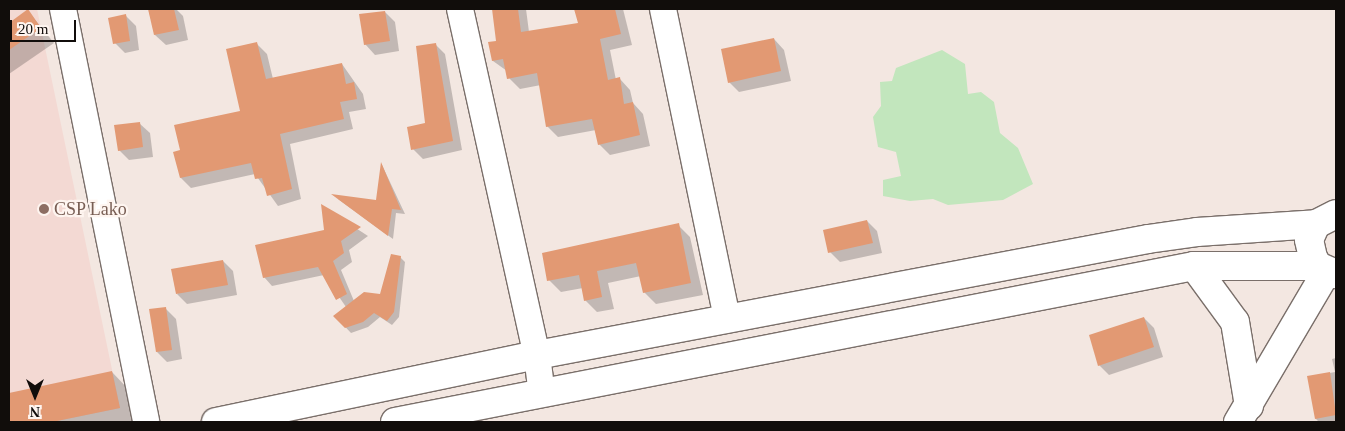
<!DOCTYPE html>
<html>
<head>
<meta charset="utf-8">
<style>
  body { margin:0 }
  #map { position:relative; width:1345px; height:431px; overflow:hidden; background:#f3e7e1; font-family:"Times New Roman",serif }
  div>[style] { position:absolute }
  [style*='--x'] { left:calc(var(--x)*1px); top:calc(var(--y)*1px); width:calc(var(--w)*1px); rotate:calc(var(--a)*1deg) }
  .education>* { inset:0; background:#f3d9d3 }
  .green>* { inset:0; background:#c2e6bd }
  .shadow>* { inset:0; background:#0003 }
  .building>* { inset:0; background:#e29973 }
  .roads { filter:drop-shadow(1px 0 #7a6f6a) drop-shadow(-1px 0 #7a6f6a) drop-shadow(0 1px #7a6f6a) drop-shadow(0 -1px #7a6f6a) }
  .minor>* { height:26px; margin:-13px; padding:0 13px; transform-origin:13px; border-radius:13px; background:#fff }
  .tertiary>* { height:28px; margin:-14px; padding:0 14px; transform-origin:14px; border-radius:14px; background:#fff }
  .secondary>* { height:28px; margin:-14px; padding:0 14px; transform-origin:14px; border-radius:14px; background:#fff }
  .dots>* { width:14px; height:14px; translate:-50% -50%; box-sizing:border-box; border:2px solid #fef5f0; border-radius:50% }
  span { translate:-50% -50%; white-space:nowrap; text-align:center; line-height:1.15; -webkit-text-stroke:4.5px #fef5f0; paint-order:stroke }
  .education-label { font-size:18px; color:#785e54 }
  .left { translate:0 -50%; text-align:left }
  .frame { position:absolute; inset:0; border:10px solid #110d0b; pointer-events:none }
  .north { position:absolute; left:10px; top:371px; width:50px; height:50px; -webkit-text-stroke:4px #fef5f0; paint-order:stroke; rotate:180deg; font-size:14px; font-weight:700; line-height:20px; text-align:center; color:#110d0b }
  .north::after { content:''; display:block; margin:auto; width:18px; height:22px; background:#110d0b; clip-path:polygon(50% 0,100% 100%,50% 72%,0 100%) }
  .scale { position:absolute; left:10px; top:20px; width:66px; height:22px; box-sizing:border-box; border:2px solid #110d0b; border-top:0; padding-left:6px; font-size:15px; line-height:18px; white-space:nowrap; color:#110d0b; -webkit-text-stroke:4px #fef5f0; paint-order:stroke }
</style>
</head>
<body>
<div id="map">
  <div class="education">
    <i style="clip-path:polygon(9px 9px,37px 9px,120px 408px,52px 422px,9px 422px)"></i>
  </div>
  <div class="green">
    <i style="clip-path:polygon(942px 50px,965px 64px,968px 94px,981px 92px,994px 102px,1000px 133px,1018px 148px,1033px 184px,1003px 200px,948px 205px,933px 199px,910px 201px,883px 196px,883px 180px,901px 176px,896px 152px,878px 147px,873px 117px,881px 106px,880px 82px,892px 81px,896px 68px)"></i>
  </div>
  <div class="shadow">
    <i style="clip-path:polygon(176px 9px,183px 16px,188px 40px,166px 45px,155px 35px,150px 11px)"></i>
    <i style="clip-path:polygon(493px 9px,526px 9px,529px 32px,579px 24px,576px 9px,623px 9px,632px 45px,610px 50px,616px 80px,620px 79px,630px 90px,633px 103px,643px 114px,650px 146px,610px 155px,599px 144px,596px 130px,558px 137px,547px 126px,541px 85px,520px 89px,509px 78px,507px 71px,493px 61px,489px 43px,498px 42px)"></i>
    <i style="clip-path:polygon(28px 11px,54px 43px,9px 74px,9px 24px)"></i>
    <i style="clip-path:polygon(385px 12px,395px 22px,399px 51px,375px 55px,365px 44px)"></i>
    <i style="clip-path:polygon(126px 16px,136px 26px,139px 50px,125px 53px,115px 43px)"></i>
    <i style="clip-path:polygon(774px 39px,784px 50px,791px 81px,739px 92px,729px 82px)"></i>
    <i style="clip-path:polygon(257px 44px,267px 54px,273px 79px,342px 64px,363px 94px,366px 109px,349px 112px,353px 129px,290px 144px,301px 199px,278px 206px,255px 174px,191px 188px,181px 178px,181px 151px,241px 112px)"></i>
    <i style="clip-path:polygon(435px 44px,445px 54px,462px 150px,423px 159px,413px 149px,427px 124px)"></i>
    <i style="clip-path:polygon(139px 123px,150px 133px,153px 157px,129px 160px,119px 150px)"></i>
    <i style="clip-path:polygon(382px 165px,405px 214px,396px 213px,393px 239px,338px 199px,377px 202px)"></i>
    <i style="clip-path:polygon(322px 206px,368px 236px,349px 250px,352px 262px,341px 270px,354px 301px,380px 296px,400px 257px,405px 262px,399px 317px,392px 325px,380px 317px,368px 327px,351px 333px,335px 316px,346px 307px,324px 275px,272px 286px,264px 277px,325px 231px)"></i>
    <i style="clip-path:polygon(867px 221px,877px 231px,882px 253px,840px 262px,830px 252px)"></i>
    <i style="clip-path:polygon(678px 225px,690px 237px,703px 295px,656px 304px,644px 292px,641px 276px,608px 283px,614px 309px,597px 312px,585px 300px,583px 288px,561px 292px,549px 280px)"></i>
    <i style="clip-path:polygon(223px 261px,233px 271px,237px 295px,187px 304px,177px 294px)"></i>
    <i style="clip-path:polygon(166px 309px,176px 319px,182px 359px,167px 362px,157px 352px)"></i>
    <i style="clip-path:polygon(1144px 318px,1154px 328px,1163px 357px,1109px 375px,1099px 365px)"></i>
    <i style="clip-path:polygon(1336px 358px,1336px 422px,1319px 422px,1316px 419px,1308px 377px,1335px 372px,1332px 359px)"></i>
    <i style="clip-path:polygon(112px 372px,129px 390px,136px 422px,9px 422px,9px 394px)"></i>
  </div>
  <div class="building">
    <i style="clip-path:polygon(28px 9px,41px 28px,9px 50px,9px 23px)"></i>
    <i style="clip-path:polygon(148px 9px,174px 9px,179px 30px,154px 35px)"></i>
    <i style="clip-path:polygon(492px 9px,518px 9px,521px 32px,578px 23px,574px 9px,615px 9px,621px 34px,600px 39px,608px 80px,620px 77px,624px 104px,633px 102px,640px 135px,598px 145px,592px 119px,546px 127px,537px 73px,507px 79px,503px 59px,492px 61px,488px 42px,496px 41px)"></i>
    <i style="clip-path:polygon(385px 11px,390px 41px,364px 45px,359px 14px)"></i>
    <i style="clip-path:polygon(126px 14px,130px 41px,113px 44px,108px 18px)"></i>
    <i style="clip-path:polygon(774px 38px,781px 71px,728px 83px,721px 49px)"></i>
    <i style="clip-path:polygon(257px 42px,266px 79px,342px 63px,346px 84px,354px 82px,357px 99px,340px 102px,344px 119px,280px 134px,292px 189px,267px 196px,262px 178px,255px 179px,251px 163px,180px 178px,173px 152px,180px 150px,174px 125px,240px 111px,226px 49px)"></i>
    <i style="clip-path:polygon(436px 43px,453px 141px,411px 150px,407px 127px,425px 123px,416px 46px)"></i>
    <i style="clip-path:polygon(140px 122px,143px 147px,118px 151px,114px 125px)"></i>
    <i style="clip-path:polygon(381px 162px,401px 210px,392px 209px,388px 236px,331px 194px,376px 200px)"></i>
    <i style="clip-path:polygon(321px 204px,361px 227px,341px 241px,344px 253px,333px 261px,347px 294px,336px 300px,318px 267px,263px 278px,255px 245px,324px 230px)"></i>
    <i style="clip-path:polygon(867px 220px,873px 243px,828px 253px,823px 230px)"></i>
    <i style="clip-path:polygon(679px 223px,691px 283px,643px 293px,636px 263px,597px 271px,602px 297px,584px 301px,579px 275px,547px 281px,542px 253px)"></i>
    <i style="clip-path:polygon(391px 254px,401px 256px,394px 312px,387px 321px,374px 313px,363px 322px,345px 328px,333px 316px,364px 292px,380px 294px)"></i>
    <i style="clip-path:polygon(223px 260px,228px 285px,176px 294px,171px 269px)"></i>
    <i style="clip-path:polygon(166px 307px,172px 350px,156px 352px,149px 309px)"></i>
    <i style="clip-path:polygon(1144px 317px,1154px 347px,1098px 366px,1089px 335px)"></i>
    <i style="clip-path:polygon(112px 371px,120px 408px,52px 422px,9px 422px,9px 393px)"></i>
    <i style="clip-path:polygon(1330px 372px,1336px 415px,1315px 419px,1307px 376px)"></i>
  </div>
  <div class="roads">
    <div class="minor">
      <i style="--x:63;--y:9;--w:421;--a:78.6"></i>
      <i style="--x:460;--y:9;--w:354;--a:77.5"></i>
      <i style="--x:537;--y:355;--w:38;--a:83"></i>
      <i style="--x:663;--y:9;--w:317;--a:78.3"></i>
    </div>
    <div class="tertiary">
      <i style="--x:1194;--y:266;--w:69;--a:53.8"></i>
      <i style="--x:1235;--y:322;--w:85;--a:80.5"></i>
      <i style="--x:1238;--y:422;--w:175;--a:-59.5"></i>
    </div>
    <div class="secondary">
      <i style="--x:1336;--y:214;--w:22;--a:153"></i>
      <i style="--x:1316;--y:224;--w:17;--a:114"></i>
      <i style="--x:1309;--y:240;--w:18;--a:77"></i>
      <i style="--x:1313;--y:258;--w:9;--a:58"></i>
      <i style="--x:1318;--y:266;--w:20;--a:24"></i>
      <i style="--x:216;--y:422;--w:328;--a:-11.8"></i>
      <i style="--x:537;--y:355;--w:622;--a:-10.75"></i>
      <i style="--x:1148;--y:239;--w:49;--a:-8.1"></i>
      <i style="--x:1197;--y:232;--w:119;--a:-3.8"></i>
      <i style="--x:395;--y:422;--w:814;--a:-11.05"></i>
      <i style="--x:1194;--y:266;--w:124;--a:0"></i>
    </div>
  </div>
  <div class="dots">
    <i style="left:44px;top:209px;background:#8d6e63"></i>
  </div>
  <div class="education-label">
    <span class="left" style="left:54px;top:209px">CSP Lako</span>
  </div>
  <div class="frame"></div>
  <div class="north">N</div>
  <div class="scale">20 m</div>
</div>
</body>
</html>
